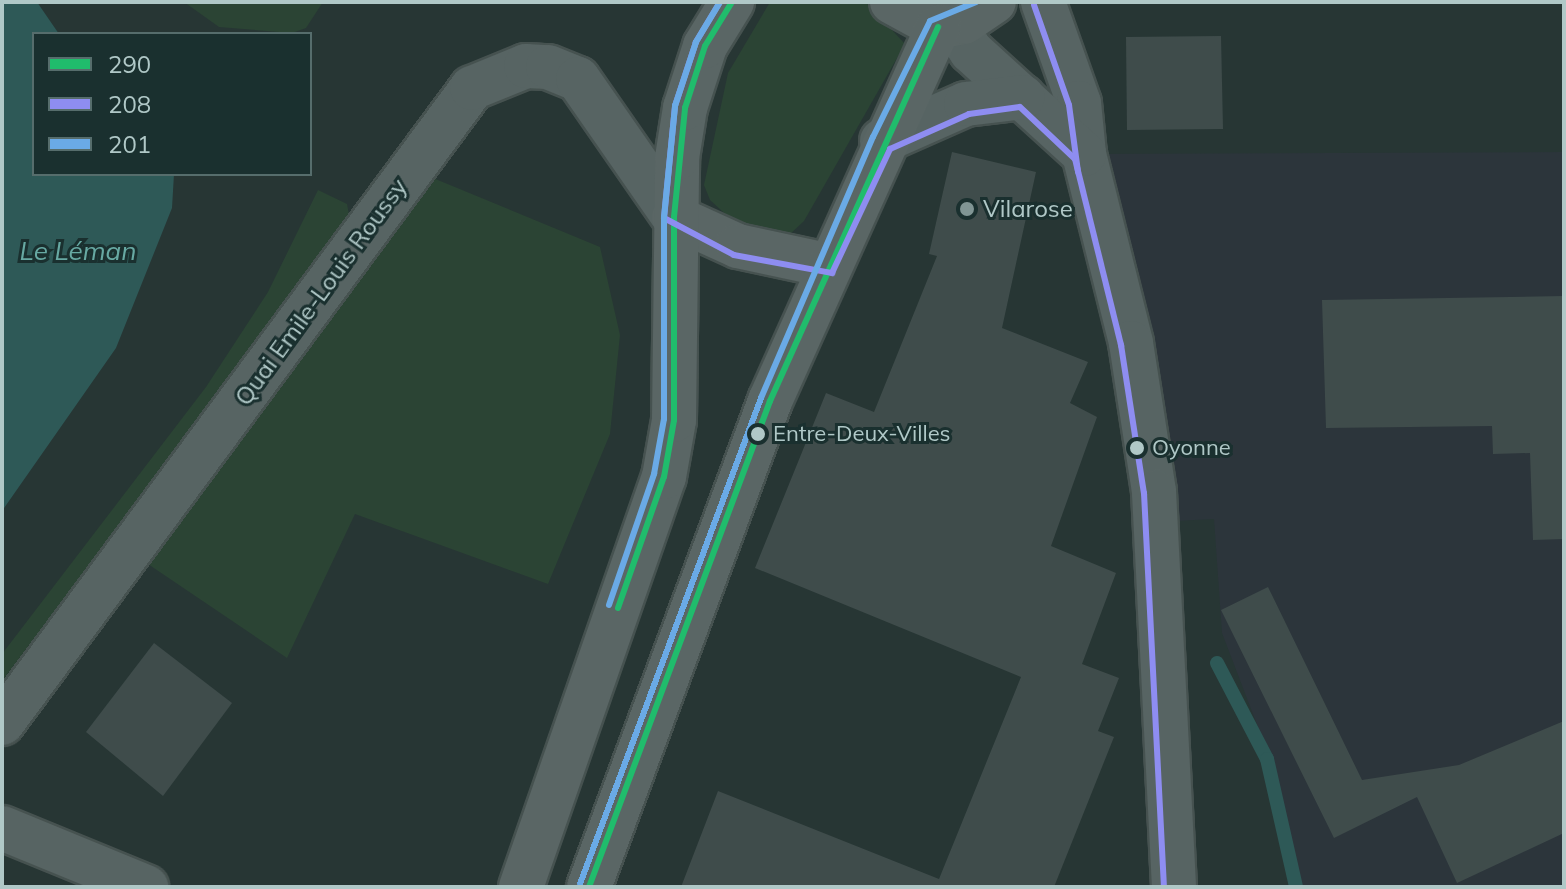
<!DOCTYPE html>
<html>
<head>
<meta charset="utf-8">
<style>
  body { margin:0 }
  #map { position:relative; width:1566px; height:889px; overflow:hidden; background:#273634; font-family:Mulish,sans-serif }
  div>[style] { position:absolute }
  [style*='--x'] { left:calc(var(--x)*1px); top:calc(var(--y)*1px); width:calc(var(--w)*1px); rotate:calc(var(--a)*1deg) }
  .medical>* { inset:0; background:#2c353b }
  .green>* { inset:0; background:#2b4434 }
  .water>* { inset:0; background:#2e5957 }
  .stream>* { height:14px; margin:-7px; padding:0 7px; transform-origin:7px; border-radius:7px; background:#2e5957 }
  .building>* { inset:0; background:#3f4c4b }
  .roads { filter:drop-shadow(2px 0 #465250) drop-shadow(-2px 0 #465250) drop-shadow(0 2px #465250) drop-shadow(0 -2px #465250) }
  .minor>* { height:44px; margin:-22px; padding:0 22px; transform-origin:22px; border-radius:22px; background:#576463 }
  .major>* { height:44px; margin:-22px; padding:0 22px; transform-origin:22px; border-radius:22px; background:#5a6665 }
  .bus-1>* { height:6px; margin:-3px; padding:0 3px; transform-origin:3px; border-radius:3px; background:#20bc6c }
  .bus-2>* { height:6px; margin:-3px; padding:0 3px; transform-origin:3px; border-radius:3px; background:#8e8df1 }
  .bus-3>* { height:6px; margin:-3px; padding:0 3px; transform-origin:3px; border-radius:3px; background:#6aaae6 }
  .dots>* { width:22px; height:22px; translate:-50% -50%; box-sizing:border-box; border:4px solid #1a302f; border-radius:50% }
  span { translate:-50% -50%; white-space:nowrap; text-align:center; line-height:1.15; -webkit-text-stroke:6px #1a302f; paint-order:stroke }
  .bus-label { font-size:22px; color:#b0c8c7 }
  .left { translate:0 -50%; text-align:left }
  .poi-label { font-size:24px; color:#b0c8c7 }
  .street-label { font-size:24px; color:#b0c8c7 }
  .water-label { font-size:26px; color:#67a9a3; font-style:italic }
  .frame { position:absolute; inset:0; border:4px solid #b0c8c7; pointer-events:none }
  .legend { position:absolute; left:32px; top:32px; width:280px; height:144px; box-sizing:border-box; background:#1a302f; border:2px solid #566d6c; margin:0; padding:10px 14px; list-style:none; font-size:24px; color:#b0c8c7 }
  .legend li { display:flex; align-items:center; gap:16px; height:40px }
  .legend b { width:40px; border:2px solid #566d6c }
</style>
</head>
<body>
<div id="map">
  <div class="medical">
    <i style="clip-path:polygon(1564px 152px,1564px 887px,1301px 887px,1269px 756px,1222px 633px,1214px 519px,1156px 522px,1084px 154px)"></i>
  </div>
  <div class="green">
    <i style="clip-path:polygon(184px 2px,323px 2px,306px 28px,292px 33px,219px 27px)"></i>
    <i style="clip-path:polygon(770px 2px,866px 2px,905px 44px,804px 221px,788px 236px,735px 223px,710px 200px,704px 185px,728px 73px)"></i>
    <i style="clip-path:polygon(433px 178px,600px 247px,620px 335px,610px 434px,548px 584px,355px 514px,287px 658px,142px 560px)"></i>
    <i style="clip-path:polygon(318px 190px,347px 204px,350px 220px,2px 681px,2px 654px,206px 387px,268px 292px)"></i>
  </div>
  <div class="water">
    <i style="clip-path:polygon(2px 2px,37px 2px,59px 34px,34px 34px,34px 174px,174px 174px,172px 208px,116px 348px,2px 511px)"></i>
  </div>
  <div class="stream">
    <i style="--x:1217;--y:663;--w:108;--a:62.5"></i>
    <i style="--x:1267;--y:759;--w:131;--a:77.2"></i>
  </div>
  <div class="building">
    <i style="clip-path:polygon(1221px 36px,1223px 129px,1127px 130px,1126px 37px)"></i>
    <i style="clip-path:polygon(952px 152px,1036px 172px,1002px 328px,1088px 362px,1070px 403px,1097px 417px,1051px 546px,1116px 573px,1082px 664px,1119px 678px,1098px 731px,1114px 737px,1054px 887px,681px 887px,718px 791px,939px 879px,1021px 677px,755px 568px,826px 393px,874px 412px,937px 256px,929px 254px)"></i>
    <i style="clip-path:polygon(1564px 296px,1564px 539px,1533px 540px,1530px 453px,1493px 454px,1492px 426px,1326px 428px,1322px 300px)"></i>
    <i style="clip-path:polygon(1268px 587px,1362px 780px,1459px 765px,1564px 721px,1564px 833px,1457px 883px,1417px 797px,1334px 838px,1221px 610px)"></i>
    <i style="clip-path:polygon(154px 643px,232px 703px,163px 796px,86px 732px)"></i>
  </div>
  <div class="roads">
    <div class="minor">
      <i style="--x:1043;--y:2;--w:107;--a:70.4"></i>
      <i style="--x:1079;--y:103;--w:51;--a:84.4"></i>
      <i style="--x:1084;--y:154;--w:195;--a:76"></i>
      <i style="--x:1131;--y:343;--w:151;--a:81.2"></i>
      <i style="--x:1154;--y:492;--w:396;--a:87.1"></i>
      <i style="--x:954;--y:24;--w:32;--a:58"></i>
      <i style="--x:971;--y:51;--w:153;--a:42.3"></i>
      <i style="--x:882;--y:141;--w:92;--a:-23.8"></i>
      <i style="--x:966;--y:104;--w:57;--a:-7"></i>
      <i style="--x:2;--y:723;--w:790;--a:-53.49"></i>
      <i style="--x:472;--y:88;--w:58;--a:-22.2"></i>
      <i style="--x:526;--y:66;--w:22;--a:3"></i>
      <i style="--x:548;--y:67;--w:32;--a:22"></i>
      <i style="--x:578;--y:79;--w:168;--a:55.2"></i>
      <i style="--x:2;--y:828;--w:156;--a:22.3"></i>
    </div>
    <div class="major">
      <i style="--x:892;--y:2;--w:52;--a:28.5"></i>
      <i style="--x:938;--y:27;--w:26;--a:-11"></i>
      <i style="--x:964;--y:22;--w:36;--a:-34"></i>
      <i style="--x:674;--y:217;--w:70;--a:24.4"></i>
      <i style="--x:738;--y:246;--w:91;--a:12.1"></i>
      <i style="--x:521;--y:887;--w:434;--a:-70.8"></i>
      <i style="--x:664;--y:477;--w:58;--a:-80"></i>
      <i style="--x:674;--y:420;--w:262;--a:-89.3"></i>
      <i style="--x:677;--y:158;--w:51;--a:-80.9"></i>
      <i style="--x:685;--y:108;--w:65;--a:-72.1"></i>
      <i style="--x:705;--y:46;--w:52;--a:-58.5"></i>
      <i style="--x:589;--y:887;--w:519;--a:-69.57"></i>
      <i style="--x:770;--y:401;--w:410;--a:-65.8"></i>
    </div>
  </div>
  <div class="bus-1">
    <i style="--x:618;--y:608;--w:139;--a:-70.7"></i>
    <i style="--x:664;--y:477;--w:58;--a:-80"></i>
    <i style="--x:674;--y:420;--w:203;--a:-90"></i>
    <i style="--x:674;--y:217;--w:110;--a:-84.2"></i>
    <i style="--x:685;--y:108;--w:65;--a:-72.1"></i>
    <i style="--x:705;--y:46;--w:52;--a:-58.5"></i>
    <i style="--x:589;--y:887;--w:519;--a:-69.57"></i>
    <i style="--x:770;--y:401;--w:410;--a:-65.8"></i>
  </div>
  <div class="bus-2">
    <i style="--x:720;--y:2;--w:47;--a:121"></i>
    <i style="--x:696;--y:42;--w:67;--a:108.2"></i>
    <i style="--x:675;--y:106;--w:113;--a:95.6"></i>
    <i style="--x:664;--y:218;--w:79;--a:27.9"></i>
    <i style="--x:734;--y:255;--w:100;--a:10.4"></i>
    <i style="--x:832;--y:273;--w:137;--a:-64.9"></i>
    <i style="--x:890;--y:149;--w:86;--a:-23.9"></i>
    <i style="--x:969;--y:114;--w:51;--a:-7.8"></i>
    <i style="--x:1020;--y:107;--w:76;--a:43.4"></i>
    <i style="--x:1075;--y:159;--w:192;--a:76.1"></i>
    <i style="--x:1121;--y:345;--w:150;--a:81.2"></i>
    <i style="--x:1144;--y:493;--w:395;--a:87.1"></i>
    <i style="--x:1034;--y:5;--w:106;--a:70.7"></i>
    <i style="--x:1069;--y:105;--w:68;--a:82.3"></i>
  </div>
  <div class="bus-3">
    <i style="--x:609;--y:605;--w:139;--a:-71"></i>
    <i style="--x:654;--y:474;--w:56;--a:-79.7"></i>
    <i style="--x:664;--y:419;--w:202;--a:-90"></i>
    <i style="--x:664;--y:217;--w:112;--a:-84.3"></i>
    <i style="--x:675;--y:106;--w:67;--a:-71.8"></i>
    <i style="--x:696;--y:42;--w:47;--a:-59"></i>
    <i style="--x:580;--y:884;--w:519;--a:-69.57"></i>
    <i style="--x:761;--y:398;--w:284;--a:-66.8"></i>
    <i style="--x:873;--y:137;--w:129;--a:-63.8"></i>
    <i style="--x:930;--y:21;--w:50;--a:-22.4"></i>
  </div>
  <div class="dots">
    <i style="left:967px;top:209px;background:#809594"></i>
    <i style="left:758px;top:434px;background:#b0c8c7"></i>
    <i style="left:1137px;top:448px;background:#b0c8c7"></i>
  </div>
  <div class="bus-label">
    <span class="left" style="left:773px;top:434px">Entre-Deux-Villes</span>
    <span class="left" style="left:1152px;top:448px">Oyonne</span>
  </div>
  <div class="poi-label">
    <span class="left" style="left:983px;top:209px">Vilarose</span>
  </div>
  <div class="street-label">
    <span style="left:321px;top:292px;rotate:-54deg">Quai Emile-Louis Roussy</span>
  </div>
  <div class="water-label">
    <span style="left:78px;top:251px">Le Léman</span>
  </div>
  <div class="frame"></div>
  <ul class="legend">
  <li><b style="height:10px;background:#20bc6c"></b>290</li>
  <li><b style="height:10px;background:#8e8df1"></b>208</li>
  <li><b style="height:10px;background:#6aaae6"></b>201</li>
  </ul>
</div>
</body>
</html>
